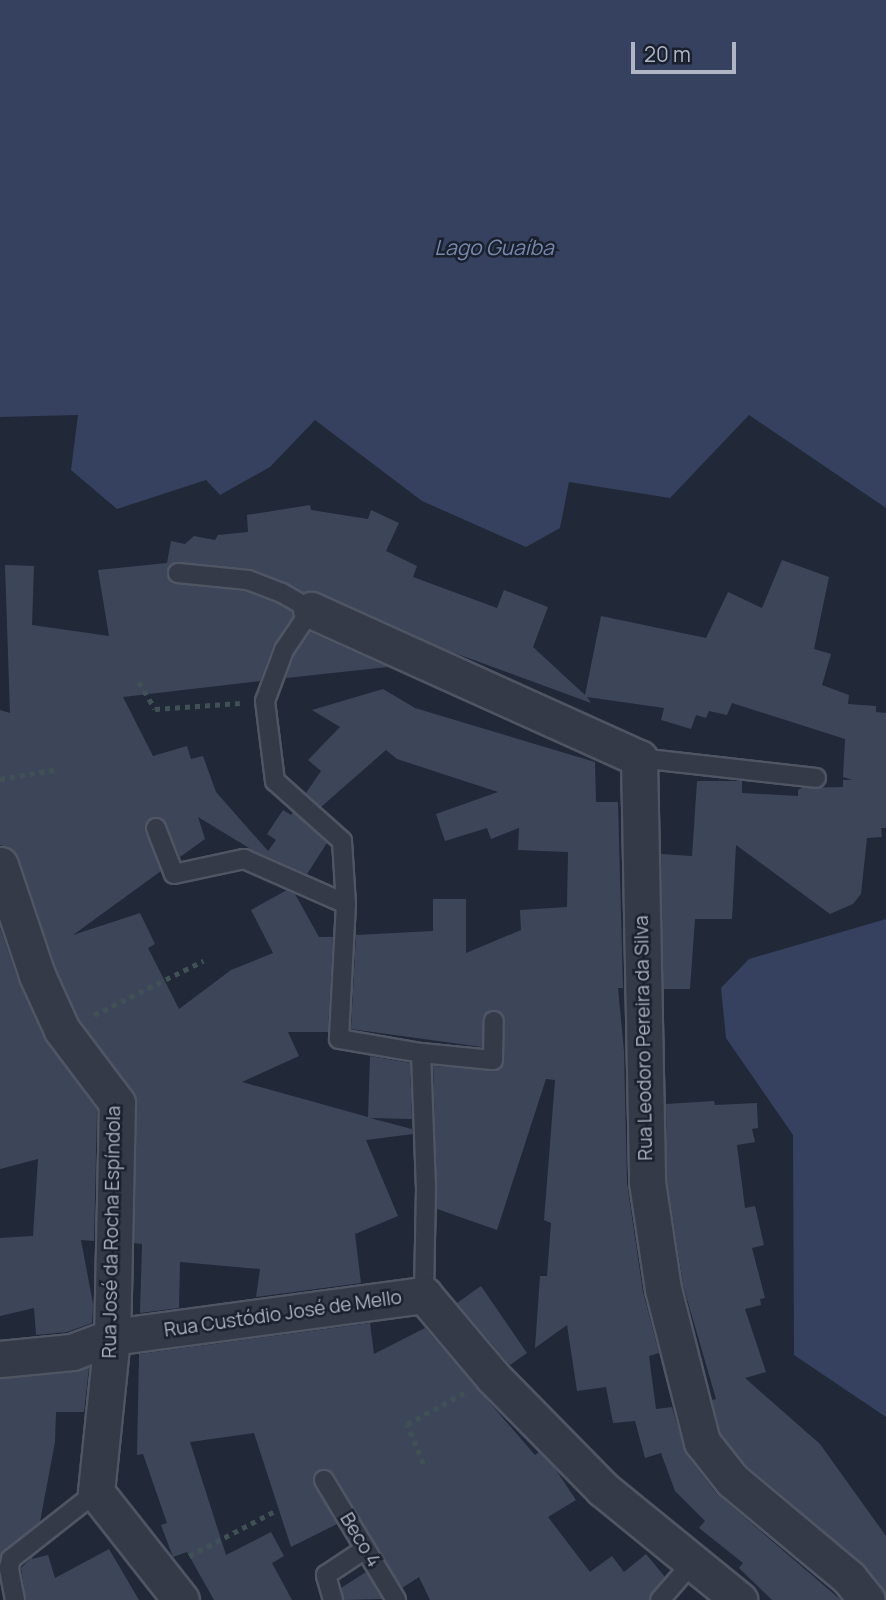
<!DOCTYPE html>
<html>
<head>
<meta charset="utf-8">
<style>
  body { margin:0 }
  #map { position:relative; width:886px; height:1600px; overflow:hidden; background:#212838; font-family:Manrope,sans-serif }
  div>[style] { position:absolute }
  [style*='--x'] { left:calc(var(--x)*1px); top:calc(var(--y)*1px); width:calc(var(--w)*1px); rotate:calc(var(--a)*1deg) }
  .water>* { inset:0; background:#35415f }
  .building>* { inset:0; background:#3d4658 }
  .path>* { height:4.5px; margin-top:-2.25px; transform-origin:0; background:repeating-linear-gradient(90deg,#405156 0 5px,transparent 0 10px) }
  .roads { filter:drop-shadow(2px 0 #4f5563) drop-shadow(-2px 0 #4f5563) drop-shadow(0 2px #4f5563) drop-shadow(0 -2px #4f5563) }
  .service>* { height:18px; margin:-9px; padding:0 9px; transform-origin:9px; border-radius:9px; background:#343a48 }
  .minor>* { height:35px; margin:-17.5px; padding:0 17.5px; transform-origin:17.5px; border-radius:17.5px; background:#343a48 }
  span { translate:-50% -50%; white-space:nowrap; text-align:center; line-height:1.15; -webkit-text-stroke:5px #1a202d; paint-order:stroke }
  .street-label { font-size:19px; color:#afb5c5 }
  .water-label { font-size:21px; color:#7788ad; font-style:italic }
  .scale { position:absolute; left:631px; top:42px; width:105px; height:32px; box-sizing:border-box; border:4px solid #afb5c5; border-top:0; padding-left:9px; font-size:21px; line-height:24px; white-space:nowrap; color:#afb5c5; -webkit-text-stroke:5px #1a202d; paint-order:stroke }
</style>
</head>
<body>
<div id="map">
  <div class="water">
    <i style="clip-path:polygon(0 0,886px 0,886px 508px,749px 415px,670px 498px,569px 482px,560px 528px,526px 547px,422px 501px,315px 420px,270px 467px,220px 495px,206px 480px,117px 509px,71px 470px,78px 415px,0 417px)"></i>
    <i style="clip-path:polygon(886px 919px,886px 1417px,794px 1355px,793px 1135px,726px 1038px,721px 988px,749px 959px)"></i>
  </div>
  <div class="building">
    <i style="clip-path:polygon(310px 505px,311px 510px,368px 519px,371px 510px,399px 523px,386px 551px,417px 566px,413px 577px,497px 608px,504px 590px,548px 607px,533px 647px,585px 695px,601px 616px,706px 638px,728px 592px,762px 608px,782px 560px,829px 577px,814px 649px,831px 654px,822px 685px,849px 695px,848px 704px,876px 706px,876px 712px,886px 713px,886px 828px,881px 828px,882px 837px,867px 838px,861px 894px,853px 904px,830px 914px,736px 845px,732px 919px,695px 919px,690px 989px,663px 989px,661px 854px,692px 856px,697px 781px,742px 781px,742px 793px,798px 796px,798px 790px,802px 788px,843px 787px,843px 780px,852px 780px,843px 777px,845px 739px,732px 703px,727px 715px,709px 711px,706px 718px,696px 715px,691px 729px,661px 720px,664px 708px,587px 697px,591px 703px,452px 652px,319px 592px,303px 592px,249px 569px,173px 563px,167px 573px,172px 583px,245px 591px,277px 603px,291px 611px,293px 617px,273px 646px,260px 681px,123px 697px,153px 756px,187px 746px,191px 759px,203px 756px,216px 792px,268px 851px,276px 840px,267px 834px,283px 810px,291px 815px,293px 812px,327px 843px,307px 874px,254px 851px,198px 817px,205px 839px,180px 857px,166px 823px,163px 819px,153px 817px,147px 821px,145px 831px,161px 871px,73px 935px,140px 913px,155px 944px,148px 948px,179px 1009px,231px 970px,273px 953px,251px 910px,287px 890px,295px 894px,319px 937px,333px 937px,328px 1032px,288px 1032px,299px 1056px,242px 1082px,368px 1117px,370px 1056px,410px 1063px,412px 1119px,370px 1118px,412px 1129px,413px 1134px,366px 1140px,398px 1216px,355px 1234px,361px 1283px,256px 1297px,260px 1269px,180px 1262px,179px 1308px,140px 1313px,142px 1244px,134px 1243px,137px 1103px,133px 1091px,79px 1020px,56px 968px,19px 859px,13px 850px,0 845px,0 710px,10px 713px,5px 565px,34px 566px,32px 625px,109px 636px,98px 570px,167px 563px,171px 541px,185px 544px,194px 536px,215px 540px,218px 535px,248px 532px,247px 515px)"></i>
    <i style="clip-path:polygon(310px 632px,388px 667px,286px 678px,294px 655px)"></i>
    <i style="clip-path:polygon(383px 689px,415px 708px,595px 762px,596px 802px,618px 802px,623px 988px,618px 988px,624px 1051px,627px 1183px,643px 1292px,659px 1353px,649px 1356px,656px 1409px,672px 1407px,686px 1454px,716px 1493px,841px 1600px,772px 1600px,739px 1568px,743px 1563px,699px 1528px,705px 1521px,675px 1491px,661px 1453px,645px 1458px,635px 1421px,613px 1423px,606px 1387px,577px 1391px,567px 1325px,535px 1348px,540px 1276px,547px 1276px,551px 1223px,544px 1220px,555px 1080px,546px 1079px,497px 1230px,437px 1209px,433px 1066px,499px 1070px,504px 1060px,504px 1016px,495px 1010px,485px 1015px,482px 1047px,351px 1029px,356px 935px,433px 931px,433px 899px,466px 899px,466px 953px,521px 930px,520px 910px,567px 907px,568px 852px,518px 850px,519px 828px,491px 839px,487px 828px,445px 841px,436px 814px,498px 792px,397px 759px,386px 750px,321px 807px,306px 793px,321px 771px,308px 760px,340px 727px,312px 710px)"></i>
    <i style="clip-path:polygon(0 928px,19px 983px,44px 1038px,97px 1110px,94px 1241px,81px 1240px,93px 1304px,92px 1323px,67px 1332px,36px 1335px,34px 1308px,0 1316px,0 1238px,33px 1236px,38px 1159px,0 1169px)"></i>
    <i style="clip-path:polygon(714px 1101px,715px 1105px,757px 1103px,758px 1128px,752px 1129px,755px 1142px,737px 1145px,745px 1208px,755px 1206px,764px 1245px,752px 1248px,765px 1298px,760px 1299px,761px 1305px,745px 1309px,766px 1372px,745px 1378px,820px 1444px,886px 1536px,886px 1595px,862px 1563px,747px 1466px,720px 1433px,712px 1400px,716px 1399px,683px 1285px,667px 1180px,666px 1104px)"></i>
    <i style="clip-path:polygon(481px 1286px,527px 1353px,510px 1365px,457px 1303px)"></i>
    <i style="clip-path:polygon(370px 1323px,374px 1354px,425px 1328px,535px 1455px,539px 1452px,556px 1470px,576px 1500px,548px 1517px,590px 1572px,612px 1556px,624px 1572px,646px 1554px,665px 1577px,649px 1600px,430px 1600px,419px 1577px,402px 1588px,334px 1474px,324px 1469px,314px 1474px,313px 1481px,337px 1524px,291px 1547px,254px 1433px,190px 1442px,226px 1555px,271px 1532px,284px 1556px,272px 1563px,292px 1600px,214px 1600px,187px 1552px,173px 1557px,161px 1525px,167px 1523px,143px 1454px,137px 1455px,139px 1354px)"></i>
    <i style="clip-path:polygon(89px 1367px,84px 1412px,56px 1412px,55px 1442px,40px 1522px,0 1556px,0 1379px,74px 1372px)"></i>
    <i style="clip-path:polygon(109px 1549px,139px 1600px,26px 1600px,21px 1568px,33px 1556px,32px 1559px,48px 1555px,55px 1578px)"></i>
    <i style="clip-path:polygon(366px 1572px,382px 1599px,344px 1600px,341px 1588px)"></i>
  </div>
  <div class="path">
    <i style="--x:139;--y:682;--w:31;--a:59"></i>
    <i style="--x:155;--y:709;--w:85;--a:-4"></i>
    <i style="--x:0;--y:779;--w:60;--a:-9.6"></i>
    <i style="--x:94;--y:1015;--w:122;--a:-26.4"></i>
    <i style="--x:423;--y:1464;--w:43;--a:-111.8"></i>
    <i style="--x:407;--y:1424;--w:65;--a:-28.5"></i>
    <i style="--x:189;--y:1556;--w:97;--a:-27.6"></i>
  </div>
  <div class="roads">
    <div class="service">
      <i style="--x:178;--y:573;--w:70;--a:5.7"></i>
      <i style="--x:248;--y:580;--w:36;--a:21"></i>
      <i style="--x:282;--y:593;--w:34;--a:30"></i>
      <i style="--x:311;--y:610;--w:48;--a:124"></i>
      <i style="--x:284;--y:650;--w:54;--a:110.4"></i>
      <i style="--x:265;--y:701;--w:81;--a:82.9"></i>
      <i style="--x:275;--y:781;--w:90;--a:41.8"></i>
      <i style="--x:342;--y:841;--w:63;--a:86.4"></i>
      <i style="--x:346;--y:904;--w:135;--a:93"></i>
      <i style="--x:339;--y:1039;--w:83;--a:9.7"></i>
      <i style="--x:421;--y:1053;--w:136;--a:87.9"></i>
      <i style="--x:426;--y:1189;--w:106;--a:91.1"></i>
      <i style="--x:639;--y:758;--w:178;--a:6.4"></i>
      <i style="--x:156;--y:828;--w:49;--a:68.6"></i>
      <i style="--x:174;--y:874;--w:72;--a:-12.1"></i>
      <i style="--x:244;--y:859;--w:111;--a:23.8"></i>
      <i style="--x:421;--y:1053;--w:72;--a:5.6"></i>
      <i style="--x:493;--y:1060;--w:39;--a:-89"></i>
      <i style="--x:324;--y:1480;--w:140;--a:59"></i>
      <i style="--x:15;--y:1600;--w:33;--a:-101"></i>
      <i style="--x:9;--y:1568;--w:9;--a:-77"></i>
      <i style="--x:11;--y:1559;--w:108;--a:-38.2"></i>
      <i style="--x:333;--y:1600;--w:26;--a:-106"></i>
      <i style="--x:326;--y:1575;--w:47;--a:-33.7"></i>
      <i style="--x:660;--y:1600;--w:49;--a:-49.1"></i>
    </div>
    <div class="minor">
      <i style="--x:311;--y:610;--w:360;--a:24.3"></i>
      <i style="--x:639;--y:758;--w:424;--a:88.9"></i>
      <i style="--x:647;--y:1182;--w:108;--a:81.5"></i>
      <i style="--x:663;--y:1289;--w:158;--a:75.7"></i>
      <i style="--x:702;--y:1442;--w:48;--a:51.7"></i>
      <i style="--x:732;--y:1480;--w:153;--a:39.9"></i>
      <i style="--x:849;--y:1578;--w:28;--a:51"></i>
      <i style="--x:0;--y:865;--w:116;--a:71.4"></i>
      <i style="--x:37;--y:975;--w:60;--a:65.6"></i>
      <i style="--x:62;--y:1030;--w:91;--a:53"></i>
      <i style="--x:117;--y:1103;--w:234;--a:91.2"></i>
      <i style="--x:112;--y:1337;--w:156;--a:95.9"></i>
      <i style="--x:96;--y:1492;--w:137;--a:51.8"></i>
      <i style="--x:0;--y:1359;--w:72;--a:-5.6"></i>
      <i style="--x:72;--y:1352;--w:43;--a:-20.6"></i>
      <i style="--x:112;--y:1337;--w:315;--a:-7.7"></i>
      <i style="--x:424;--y:1295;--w:107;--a:49.9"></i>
      <i style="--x:493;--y:1377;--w:157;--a:45.5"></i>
      <i style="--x:603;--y:1489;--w:176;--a:39.2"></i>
    </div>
  </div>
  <div class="street-label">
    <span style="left:644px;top:1038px;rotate:-91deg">Rua Leodoro Pereira da Silva</span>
    <span style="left:112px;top:1232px;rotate:-89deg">Rua José da Rocha Espíndola</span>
    <span style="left:283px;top:1314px;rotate:-8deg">Rua Custódio José de Mello</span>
    <span style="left:360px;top:1540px;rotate:59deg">Beco 4</span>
  </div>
  <div class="water-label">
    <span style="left:494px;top:247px">Lago Guaíba</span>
  </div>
  <div class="scale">20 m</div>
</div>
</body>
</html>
